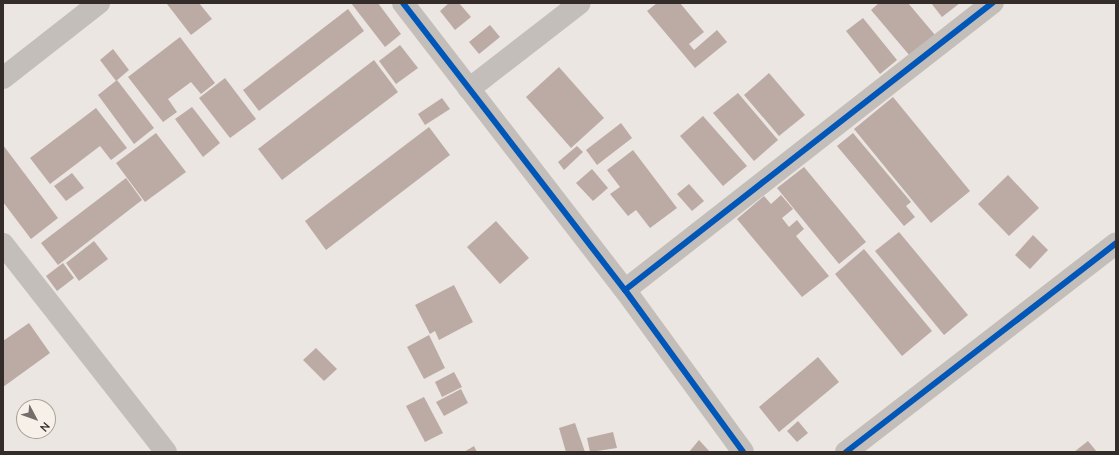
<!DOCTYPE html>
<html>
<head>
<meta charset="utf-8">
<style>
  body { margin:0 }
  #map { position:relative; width:1119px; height:455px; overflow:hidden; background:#ebe6e1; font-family:"Nunito Sans",sans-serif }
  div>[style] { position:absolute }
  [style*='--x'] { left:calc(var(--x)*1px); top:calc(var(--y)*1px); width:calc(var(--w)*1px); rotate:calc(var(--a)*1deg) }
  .building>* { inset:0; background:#bcaaa5 }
  .minor>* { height:22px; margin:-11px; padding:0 11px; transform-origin:11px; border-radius:11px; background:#c4bebb }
  .cycleway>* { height:6px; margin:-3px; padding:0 3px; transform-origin:3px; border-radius:3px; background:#0057b8 }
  span { translate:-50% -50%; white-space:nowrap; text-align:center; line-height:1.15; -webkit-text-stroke:4px #f7f0e9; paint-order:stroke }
  .frame { position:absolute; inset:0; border:4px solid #342c29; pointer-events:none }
  .north { position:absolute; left:16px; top:399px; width:40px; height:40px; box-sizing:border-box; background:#f7f0e9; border:1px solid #a9a29c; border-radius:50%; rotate:131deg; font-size:11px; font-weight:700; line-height:16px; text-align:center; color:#342c29 }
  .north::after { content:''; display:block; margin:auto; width:14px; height:18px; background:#746d69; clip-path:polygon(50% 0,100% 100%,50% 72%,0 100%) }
</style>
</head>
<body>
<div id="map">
  <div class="building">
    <i style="clip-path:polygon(169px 3px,199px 3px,212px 19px,191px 35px,167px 4px)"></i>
    <i style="clip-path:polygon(351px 3px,378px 3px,401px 34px,385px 47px)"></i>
    <i style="clip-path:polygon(449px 3px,459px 3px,471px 17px,455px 30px,440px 11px)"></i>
    <i style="clip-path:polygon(657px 3px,680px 3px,704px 32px,689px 44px,694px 50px,717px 30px,727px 42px,695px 68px,647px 11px)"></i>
    <i style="clip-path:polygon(879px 3px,908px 3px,935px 35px,910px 56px,871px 10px)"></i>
    <i style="clip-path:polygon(931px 3px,960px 3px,942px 17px)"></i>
    <i style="clip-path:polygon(348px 9px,364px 31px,259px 111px,243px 90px)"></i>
    <i style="clip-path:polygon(863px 18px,897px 60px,880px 74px,846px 31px)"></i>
    <i style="clip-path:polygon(490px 25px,500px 37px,479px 54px,469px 42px)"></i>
    <i style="clip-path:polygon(180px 37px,215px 83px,201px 94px,191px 82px,168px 99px,177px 112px,163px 122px,128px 77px)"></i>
    <i style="clip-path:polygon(400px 45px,418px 68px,396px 84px,379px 61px)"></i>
    <i style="clip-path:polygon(113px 49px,129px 70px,116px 81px,100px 60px)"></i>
    <i style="clip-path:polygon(374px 60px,398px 92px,282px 180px,258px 149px)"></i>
    <i style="clip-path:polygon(559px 67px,604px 118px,571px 148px,526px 97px)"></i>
    <i style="clip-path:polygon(769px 73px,805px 115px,779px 136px,744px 95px)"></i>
    <i style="clip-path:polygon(225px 78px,256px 119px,230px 138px,199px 98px)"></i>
    <i style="clip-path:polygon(117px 80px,154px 128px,134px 144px,98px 95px)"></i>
    <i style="clip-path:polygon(738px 93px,778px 140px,754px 161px,713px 113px)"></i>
    <i style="clip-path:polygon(893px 97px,970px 191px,931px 223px,854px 129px)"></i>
    <i style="clip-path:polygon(442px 98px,450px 109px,425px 125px,418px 114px)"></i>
    <i style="clip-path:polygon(192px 107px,220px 143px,203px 157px,175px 119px)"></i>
    <i style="clip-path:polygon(96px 108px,127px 148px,111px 160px,100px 146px,50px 184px,30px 158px)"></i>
    <i style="clip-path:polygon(703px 116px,747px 166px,723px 186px,680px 136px)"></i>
    <i style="clip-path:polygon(621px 123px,632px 138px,597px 165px,586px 150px)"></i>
    <i style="clip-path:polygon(429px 127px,450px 155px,326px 250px,305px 221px)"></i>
    <i style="clip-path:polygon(156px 133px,186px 172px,145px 202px,116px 163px)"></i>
    <i style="clip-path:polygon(853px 133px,911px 202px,906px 206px,915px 217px,904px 226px,837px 146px)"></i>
    <i style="clip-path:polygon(3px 145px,58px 218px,31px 239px,3px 202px)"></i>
    <i style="clip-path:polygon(577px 146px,583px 152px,564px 170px,558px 162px)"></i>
    <i style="clip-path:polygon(633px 150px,677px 208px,650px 228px,636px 210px,628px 216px,610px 194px,620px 187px,607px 170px)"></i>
    <i style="clip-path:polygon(804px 167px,866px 242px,839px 264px,777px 188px)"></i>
    <i style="clip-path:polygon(592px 169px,608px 188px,593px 201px,576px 183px)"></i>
    <i style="clip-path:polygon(72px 173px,84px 188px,66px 201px,54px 186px)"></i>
    <i style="clip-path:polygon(1008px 175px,1039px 208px,1009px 236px,978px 204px)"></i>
    <i style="clip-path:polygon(126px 178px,142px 200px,58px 265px,41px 243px)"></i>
    <i style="clip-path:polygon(689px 184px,704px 201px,692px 211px,677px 194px)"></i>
    <i style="clip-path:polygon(781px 195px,793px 209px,782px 218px,789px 227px,797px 220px,804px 229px,796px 236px,829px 276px,802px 297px,737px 219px,764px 196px,771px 204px)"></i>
    <i style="clip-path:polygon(496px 221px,529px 258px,500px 284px,467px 247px)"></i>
    <i style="clip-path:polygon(899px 232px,968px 315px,944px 335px,875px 251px)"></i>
    <i style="clip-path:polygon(1033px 235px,1048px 250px,1030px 269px,1015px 255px)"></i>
    <i style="clip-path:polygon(94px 241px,108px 259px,79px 281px,66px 263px)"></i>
    <i style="clip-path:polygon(864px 249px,932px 331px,902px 356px,835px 274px)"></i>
    <i style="clip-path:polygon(63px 263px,74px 278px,57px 291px,46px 276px)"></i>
    <i style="clip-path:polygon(454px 285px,473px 322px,439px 340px,435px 331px,430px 334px,415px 305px)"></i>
    <i style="clip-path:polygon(29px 323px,50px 353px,3px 387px,3px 341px)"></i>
    <i style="clip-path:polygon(429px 335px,445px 368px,424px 379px,407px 347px)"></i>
    <i style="clip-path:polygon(316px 348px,337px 369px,324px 381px,303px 360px)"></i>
    <i style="clip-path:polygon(818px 357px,839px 382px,779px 432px,759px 407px)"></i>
    <i style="clip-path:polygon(454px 372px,462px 387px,442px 397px,435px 382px)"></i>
    <i style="clip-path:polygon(461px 389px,468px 403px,444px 416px,436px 402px)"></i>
    <i style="clip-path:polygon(424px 397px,443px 433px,425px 442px,406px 406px)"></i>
    <i style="clip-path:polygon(798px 421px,808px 433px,797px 442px,787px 431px)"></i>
    <i style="clip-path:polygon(575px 423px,585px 452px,566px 452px,559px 428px)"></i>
    <i style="clip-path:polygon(613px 432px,617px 448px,590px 452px,587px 438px)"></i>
    <i style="clip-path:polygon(699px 440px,710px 452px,689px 452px)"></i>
    <i style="clip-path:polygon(1088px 441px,1097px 452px,1074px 452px)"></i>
    <i style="clip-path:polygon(474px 446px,477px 452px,464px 452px)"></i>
  </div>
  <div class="minor">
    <i style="--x:403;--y:3;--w:363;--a:52.3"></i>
    <i style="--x:625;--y:290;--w:200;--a:53.9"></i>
    <i style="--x:3;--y:78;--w:122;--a:-38"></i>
    <i style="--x:469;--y:89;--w:140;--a:-37.8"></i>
    <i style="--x:3;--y:244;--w:264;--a:51.9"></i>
    <i style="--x:625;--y:290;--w:467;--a:-38"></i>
    <i style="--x:846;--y:452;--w:341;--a:-37.7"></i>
  </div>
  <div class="cycleway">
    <i style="--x:403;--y:3;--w:363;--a:52.3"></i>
    <i style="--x:625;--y:290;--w:200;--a:53.9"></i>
    <i style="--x:625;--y:290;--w:467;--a:-38"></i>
    <i style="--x:846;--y:452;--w:341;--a:-37.7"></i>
  </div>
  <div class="frame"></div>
  <div class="north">N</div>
</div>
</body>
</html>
